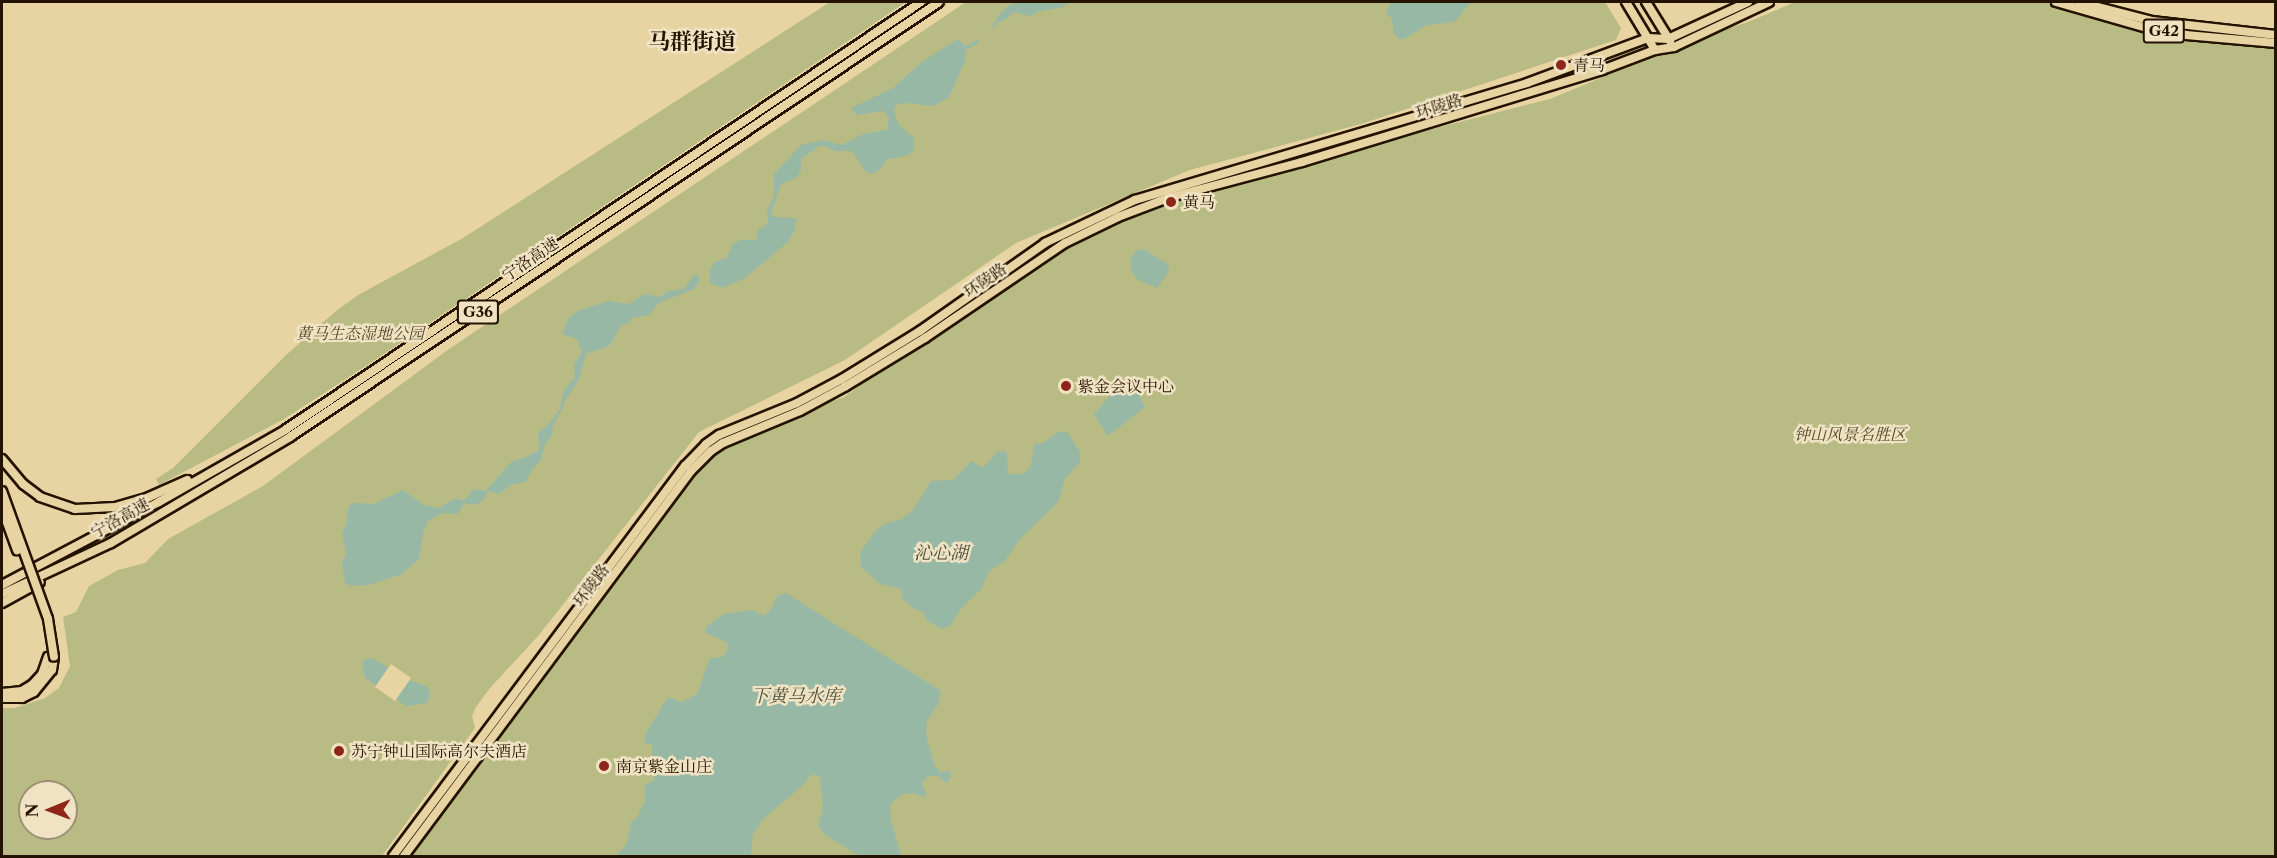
<!DOCTYPE html>
<html>
<head>
<meta charset="utf-8">
<style>
  body { margin:0 }
  #map { position:relative; width:2277px; height:858px; overflow:hidden; background:#e8d4a3; font-family:"Libre Caslon Text","Noto Serif SC",serif }
  div>[style] { position:absolute }
  [style*='--x'] { left:calc(var(--x)*1px); top:calc(var(--y)*1px); width:calc(var(--w)*1px); rotate:calc(var(--a)*1deg) }
  .green>* { inset:0; background:#b8bc84 }
  .water>* { inset:0; background:#97b8a5 }
  .pier>* { inset:0; background:#e8d4a3 }
  .roads { filter:drop-shadow(2px 0 #241300) drop-shadow(-2px 0 #241300) drop-shadow(0 2px #241300) drop-shadow(0 -2px #241300) }
  .primary>* { height:8px; margin:-4px; padding:0 4px; transform-origin:4px; border-radius:4px; background:#e8d4a3 }
  .motorway>* { height:8px; margin:-4px; padding:0 4px; transform-origin:4px; border-radius:4px; background:#e8d4a3 }
  .bridges { filter:drop-shadow(2px 0 #241300) drop-shadow(-2px 0 #241300) drop-shadow(0 2px #241300) drop-shadow(0 -2px #241300) }
  .motorway-bridge>* { height:8px; margin:-4px; padding:0 4px; transform-origin:4px; border-radius:4px; background:#e8d4a3 }
  .dots>* { width:16px; height:16px; translate:-50% -50%; box-sizing:border-box; border:3px solid #f0e3c3; border-radius:50% }
  span { translate:-50% -50%; white-space:nowrap; text-align:center; line-height:1.15; -webkit-text-stroke:5px #f0e3c3; paint-order:stroke }
  .shield-label span { padding:2px 4px; background:#f0e3c3; border:2px solid; border-radius:4px; -webkit-text-stroke-width:0 }
  .shield-label { font-size:15px; color:#241300; font-weight:700 }
  .poi-label { font-size:16px; color:#241300 }
  .left { translate:0 -50%; text-align:left }
  .street-label { font-size:16px; color:#241300 }
  .park-label { font-size:16px; color:#504628; font-style:italic }
  .water-label { font-size:18px; color:#4c4d3a; font-style:italic }
  .district-label { font-size:22px; color:#241300; font-weight:700 }
  .frame { position:absolute; inset:0; border:3px solid #241300; pointer-events:none }
  .north { position:absolute; left:18px; top:780px; width:60px; height:60px; box-sizing:border-box; background:#f0e3c3; border:2px solid #9e9075; border-radius:50%; rotate:269deg; font-size:16px; font-weight:700; line-height:24px; text-align:center; color:#241300 }
  .north::after { content:''; display:block; margin:auto; width:21px; height:27px; background:#8f2418; clip-path:polygon(50% 0,100% 100%,50% 72%,0 100%) }
</style>
</head>
<body>
<div id="map">
  <div class="green">
    <i style="clip-path:polygon(830px 2px,906px 2px,375px 360px,284px 419px,159px 485px,156px 479px,173px 468px,285px 356px,336px 311px,358px 295px,463px 238px)"></i>
    <i style="clip-path:polygon(evenodd,966px 2px,1605px 2px,1621px 28px,1616px 40px,1361px 124px,1190px 170px,1016px 243px,845px 360px,699px 432px,539px 635px,490px 688px,476px 707px,472px 716px,475px 728px,382px 856px,2px 856px,2px 708px,15px 708px,45px 698px,59px 688px,70px 666px,63px 617px,76px 612px,89px 586px,118px 570px,145px 563px,168px 539px,263px 486px,449px 349px,966px 2px,30px 792px,66px 792px,66px 828px,30px 828px,30px 792px)"></i>
    <i style="clip-path:polygon(1795px 2px,2084px 2px,2223px 39px,2275px 45px,2275px 856px,386px 856px,434px 801px,640px 542px,712px 444px,844px 397px,1071px 230px,1283px 167px,1550px 99px,1689px 41px,1748px 22px)"></i>
  </div>
  <div class="water">
    <i style="clip-path:polygon(1018px 2px,1070px 2px,1061px 8px,1040px 11px,1030px 16px,1013px 12px,1007px 19px,998px 22px,990px 32px,998px 16px,1008px 6px)"></i>
    <i style="clip-path:polygon(1391px 2px,1471px 2px,1454px 22px,1427px 25px,1404px 39px,1399px 39px,1394px 33px,1392px 19px,1386px 12px)"></i>
    <i style="clip-path:polygon(958px 39px,965px 46px,977px 40px,980px 42px,966px 50px,965px 61px,949px 97px,933px 106px,908px 103px,896px 105px,894px 110px,898px 124px,914px 138px,914px 150px,908px 155px,886px 160px,880px 169px,873px 174px,866px 172px,852px 151px,835px 151px,821px 145px,801px 159px,801px 171px,796px 178px,781px 184px,771px 214px,773px 217px,796px 218px,795px 229px,789px 241px,745px 278px,723px 288px,710px 283px,710px 270px,714px 262px,727px 258px,732px 245px,736px 242px,743px 239px,756px 241px,758px 230px,768px 223px,767px 211px,774px 196px,774px 174px,801px 145px,823px 140px,842px 145px,863px 134px,887px 130px,889px 119px,884px 111px,856px 115px,851px 108px,893px 88px,922px 62px)"></i>
    <i style="clip-path:polygon(1137px 250px,1145px 250px,1168px 264px,1169px 271px,1157px 288px,1138px 280px,1132px 272px,1130px 259px)"></i>
    <i style="clip-path:polygon(695px 274px,698px 275px,700px 280px,694px 289px,659px 303px,649px 315px,632px 318px,629px 323px,622px 325px,609px 346px,586px 354px,578px 381px,567px 398px,553px 427px,552px 436px,545px 444px,541px 460px,531px 471px,526px 482px,511px 485px,499px 494px,488px 491px,483px 501px,474px 505px,464px 503px,458px 514px,443px 513px,428px 521px,423px 533px,419px 559px,402px 574px,369px 585px,351px 586px,345px 583px,342px 564px,346px 553px,342px 533px,347px 523px,348px 508px,352px 503px,374px 504px,403px 490px,424px 505px,438px 508px,454px 499px,465px 500px,474px 489px,486px 491px,512px 461px,524px 458px,539px 450px,538px 433px,548px 425px,560px 409px,564px 390px,575px 378px,574px 364px,582px 352px,577px 339px,562px 334px,569px 318px,578px 311px,608px 301px,629px 304px,644px 294px,660px 297px,667px 291px,684px 289px)"></i>
    <i style="clip-path:polygon(1125px 381px,1137px 391px,1145px 407px,1108px 436px,1094px 414px,1110px 396px,1122px 390px)"></i>
    <i style="clip-path:polygon(1059px 431px,1068px 433px,1080px 452px,1080px 462px,1065px 479px,1058px 502px,1021px 538px,1004px 562px,989px 571px,982px 588px,962px 608px,950px 626px,942px 629px,927px 621px,923px 612px,913px 608px,903px 599px,901px 589px,880px 584px,861px 567px,860px 553px,876px 530px,884px 524px,902px 519px,913px 510px,931px 481px,953px 480px,972px 461px,983px 468px,998px 451px,1007px 452px,1008px 474px,1024px 474px,1031px 466px,1034px 444px,1043px 443px)"></i>
    <i style="clip-path:polygon(786px 593px,941px 691px,939px 703px,927px 721px,926px 735px,935px 766px,940px 772px,951px 771px,949px 781px,946px 783px,938px 776px,928px 776px,922px 782px,926px 794px,923px 797px,913px 793px,903px 794px,891px 803px,890px 816px,901px 856px,860px 856px,825px 835px,818px 826px,823px 808px,820px 778px,816px 774px,810px 776px,801px 787px,764px 818px,753px 834px,751px 856px,616px 856px,626px 845px,632px 820px,635px 821px,645px 802px,645px 785px,654px 780px,652px 767px,641px 763px,617px 763px,616px 760px,652px 759px,652px 744px,644px 744px,646px 733px,661px 708px,668px 697px,682px 702px,697px 694px,710px 658px,722px 657px,727px 652px,728px 643px,705px 632px,707px 626px,724px 614px,753px 610px,763px 616px,770px 611px,777px 596px)"></i>
    <i style="clip-path:polygon(372px 658px,409px 680px,428px 687px,430px 695px,427px 703px,406px 706px,365px 678px,362px 664px,364px 660px)"></i>
  </div>
  <div class="pier">
    <i style="clip-path:polygon(391px 664px,411px 678px,395px 701px,375px 687px)"></i>
  </div>
  <div class="roads">
    <div class="primary">
      <i style="--x:1626;--y:2;--w:56;--a:58.9"></i>
      <i style="--x:1646;--y:2;--w:46;--a:58.4"></i>
      <i style="--x:393;--y:856;--w:487;--a:-53.2"></i>
      <i style="--x:685;--y:466;--w:30;--a:-46"></i>
      <i style="--x:706;--y:444;--w:16;--a:-35"></i>
      <i style="--x:719;--y:435;--w:84;--a:-22.3"></i>
      <i style="--x:797;--y:403;--w:51;--a:-28.1"></i>
      <i style="--x:842;--y:379;--w:92;--a:-31.6"></i>
      <i style="--x:920;--y:331;--w:153;--a:-35.1"></i>
      <i style="--x:1045;--y:243;--w:100;--a:-25.5"></i>
      <i style="--x:1135;--y:200;--w:409;--a:-16.6"></i>
      <i style="--x:1527;--y:83;--w:129;--a:-20.4"></i>
      <i style="--x:1648;--y:38;--w:20;--a:3"></i>
      <i style="--x:1668;--y:39;--w:88;--a:-24.8"></i>
      <i style="--x:404;--y:856;--w:480;--a:-53.3"></i>
      <i style="--x:691;--y:471;--w:28;--a:-45"></i>
      <i style="--x:711;--y:451;--w:14;--a:-34"></i>
      <i style="--x:723;--y:443;--w:83;--a:-22.6"></i>
      <i style="--x:800;--y:411;--w:52;--a:-28.5"></i>
      <i style="--x:846;--y:386;--w:92;--a:-31.3"></i>
      <i style="--x:925;--y:338;--w:169;--a:-34.2"></i>
      <i style="--x:1065;--y:243;--w:59;--a:-26.1"></i>
      <i style="--x:1118;--y:217;--w:57;--a:-20.7"></i>
      <i style="--x:1171;--y:197;--w:136;--a:-15"></i>
      <i style="--x:1302;--y:162;--w:314;--a:-17"></i>
      <i style="--x:1602;--y:70;--w:57;--a:-20.7"></i>
      <i style="--x:1655;--y:50;--w:19;--a:-9"></i>
      <i style="--x:1674;--y:47;--w:105;--a:-25.3"></i>
    </div>
    <div class="motorway">
      <i style="--x:2056;--y:2;--w:98;--a:16"></i>
      <i style="--x:2150;--y:29;--w:36;--a:9"></i>
      <i style="--x:2186;--y:35;--w:90;--a:5.1"></i>
      <i style="--x:2079;--y:2;--w:75;--a:14.6"></i>
      <i style="--x:2152;--y:21;--w:125;--a:6.4"></i>
      <i style="--x:2;--y:459;--w:33;--a:50"></i>
      <i style="--x:23;--y:484;--w:21;--a:37"></i>
      <i style="--x:40;--y:497;--w:37;--a:19"></i>
      <i style="--x:75;--y:509;--w:40;--a:-2.9"></i>
      <i style="--x:115;--y:507;--w:35;--a:-16"></i>
      <i style="--x:149;--y:497;--w:42;--a:-24.1"></i>
      <i style="--x:2;--y:585;--w:178;--a:-27.9"></i>
      <i style="--x:159;--y:502;--w:145;--a:-29.7"></i>
      <i style="--x:285;--y:430;--w:767;--a:-33.94"></i>
      <i style="--x:2;--y:594;--w:120;--a:-25.1"></i>
      <i style="--x:111;--y:543;--w:208;--a:-30.6"></i>
      <i style="--x:290;--y:437;--w:781;--a:-33.83"></i>
      <i style="--x:2;--y:603;--w:43;--a:-28.9"></i>
      <i style="--x:2;--y:693;--w:20;--a:-6"></i>
      <i style="--x:22;--y:691;--w:13;--a:-32"></i>
      <i style="--x:33;--y:684;--w:13;--a:-48"></i>
      <i style="--x:42;--y:674;--w:18;--a:-71"></i>
      <i style="--x:2;--y:698;--w:20;--a:0"></i>
      <i style="--x:22;--y:698;--w:13;--a:-27"></i>
      <i style="--x:34;--y:692;--w:28;--a:-51"></i>
      <i style="--x:52;--y:670;--w:13;--a:-81"></i>
    </div>
  </div>
  <div class="bridges">
    <div class="motorway-bridge">
      <i style="--x:2;--y:491;--w:136;--a:70.2"></i>
      <i style="--x:48;--y:619;--w:38;--a:81"></i>
      <i style="--x:2;--y:509;--w:44;--a:69.9"></i>
    </div>
  </div>
  <div class="dots">
    <i style="left:1561px;top:65px;background:#8f2418"></i>
    <i style="left:1171px;top:202px;background:#8f2418"></i>
    <i style="left:1066px;top:386px;background:#8f2418"></i>
    <i style="left:339px;top:751px;background:#8f2418"></i>
    <i style="left:604px;top:766px;background:#8f2418"></i>
  </div>
  <div class="shield-label">
    <span style="left:2164px;top:31px">G42</span>
    <span style="left:478px;top:312px">G36</span>
  </div>
  <div class="poi-label">
    <span class="left" style="left:1573px;top:65px">青马</span>
    <span class="left" style="left:1183px;top:202px">黄马</span>
    <span class="left" style="left:1078px;top:386px">紫金会议中心</span>
    <span class="left" style="left:351px;top:751px">苏宁钟山国际高尔夫酒店</span>
    <span class="left" style="left:616px;top:766px">南京紫金山庄</span>
  </div>
  <div class="street-label">
    <span style="left:1439px;top:106px;rotate:-17deg">环陵路</span>
    <span style="left:530px;top:259px;rotate:-34deg">宁洛高速</span>
    <span style="left:985px;top:280px;rotate:-34deg">环陵路</span>
    <span style="left:120px;top:518px;rotate:-29deg">宁洛高速</span>
    <span style="left:591px;top:585px;rotate:-53deg">环陵路</span>
  </div>
  <div class="park-label">
    <span style="left:360px;top:333px">黄马生态湿地公园</span>
    <span style="left:1850px;top:434px">钟山风景名胜区</span>
  </div>
  <div class="water-label">
    <span style="left:941px;top:553px">沁心湖</span>
    <span style="left:796px;top:696px">下黄马水库</span>
  </div>
  <div class="district-label">
    <span style="left:692px;top:42px">马群街道</span>
  </div>
  <div class="frame"></div>
  <div class="north">N</div>
</div>
</body>
</html>
